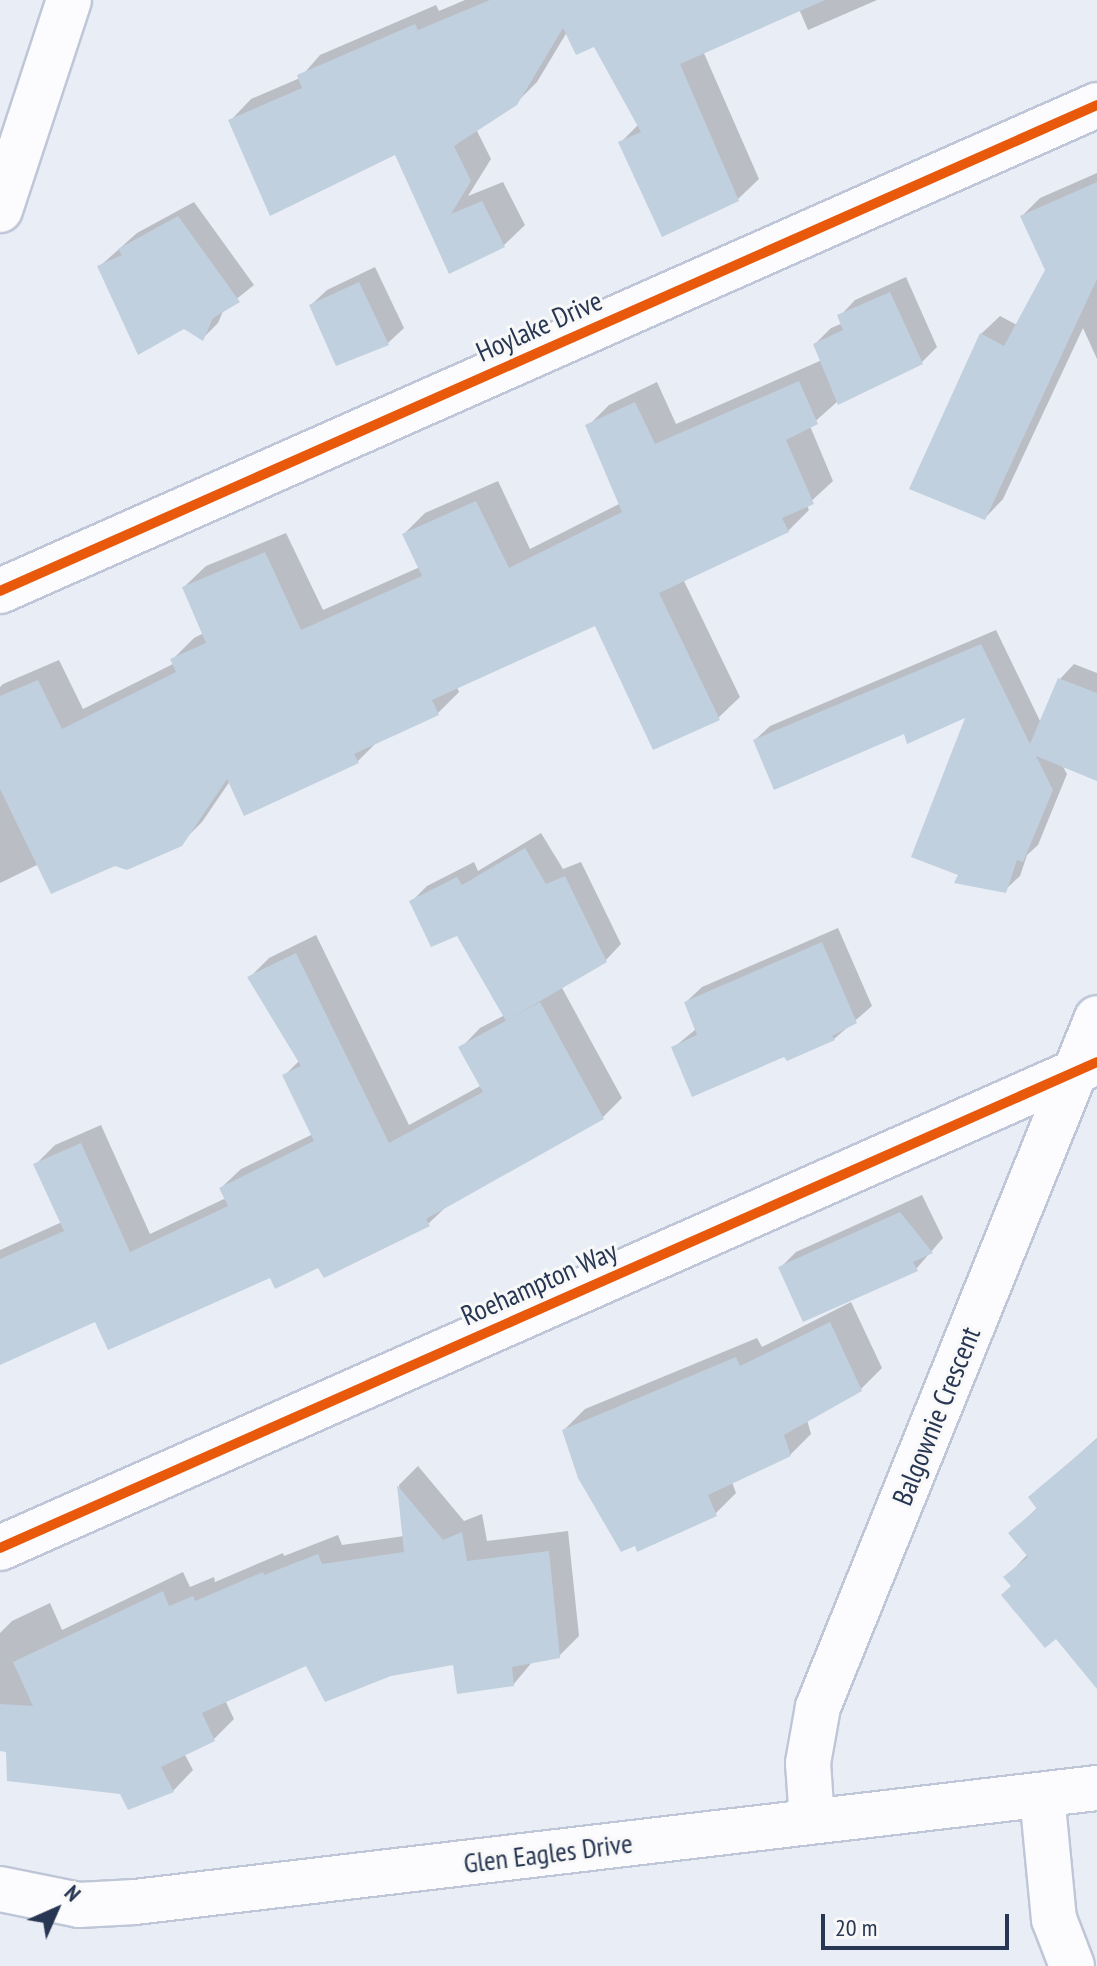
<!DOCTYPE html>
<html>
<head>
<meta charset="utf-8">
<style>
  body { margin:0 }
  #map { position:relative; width:1097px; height:1966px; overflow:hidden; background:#e9edf5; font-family:"PT Sans Narrow",sans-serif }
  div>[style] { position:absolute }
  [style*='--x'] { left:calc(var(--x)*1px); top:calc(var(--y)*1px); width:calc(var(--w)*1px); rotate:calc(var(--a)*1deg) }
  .shadow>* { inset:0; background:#0003 }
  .building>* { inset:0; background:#c1d0de }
  .roads { filter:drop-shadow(2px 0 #bec6d7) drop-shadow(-2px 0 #bec6d7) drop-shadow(0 2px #bec6d7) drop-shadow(0 -2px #bec6d7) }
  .minor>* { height:44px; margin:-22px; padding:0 22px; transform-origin:22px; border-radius:22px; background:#fcfcfe }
  .cycleway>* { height:10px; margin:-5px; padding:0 5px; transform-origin:5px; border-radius:5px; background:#e8590c }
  span { translate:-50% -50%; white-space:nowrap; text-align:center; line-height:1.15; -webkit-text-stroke:6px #f8f8f8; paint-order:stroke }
  .street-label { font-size:28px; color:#273652 }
  .north { position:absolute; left:16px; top:1870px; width:80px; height:80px; -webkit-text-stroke:6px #f8f8f8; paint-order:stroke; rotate:45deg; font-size:22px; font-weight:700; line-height:32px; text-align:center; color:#273652 }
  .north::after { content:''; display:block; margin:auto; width:28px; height:36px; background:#273652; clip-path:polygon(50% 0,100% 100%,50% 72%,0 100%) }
  .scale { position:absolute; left:821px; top:1914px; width:188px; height:36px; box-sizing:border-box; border:4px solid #273652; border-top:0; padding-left:10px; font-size:24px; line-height:28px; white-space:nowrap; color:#273652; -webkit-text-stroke:6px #f8f8f8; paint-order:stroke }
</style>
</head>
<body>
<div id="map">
  <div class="shadow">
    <i style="clip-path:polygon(465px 0,877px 0,808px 30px,799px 9px,703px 51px,759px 179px,738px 199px,620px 143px,639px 124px,595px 44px,567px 32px,537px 82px,516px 103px,476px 129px,491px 159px,468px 196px,503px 182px,525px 225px,504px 245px,450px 271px,396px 153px,231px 120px,251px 99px,300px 78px,320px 55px,436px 5px,439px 11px)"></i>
    <i style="clip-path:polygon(1097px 173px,1097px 359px,1083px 328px,1003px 499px,985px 518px,981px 334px,1000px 316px,1017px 325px,1047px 270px,1022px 216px,1040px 198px)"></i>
    <i style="clip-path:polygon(194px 202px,254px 285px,224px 309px,218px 323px,203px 338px,100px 266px,137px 233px)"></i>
    <i style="clip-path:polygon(375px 267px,404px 328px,388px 343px,311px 305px,327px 290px)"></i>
    <i style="clip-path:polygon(906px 277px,937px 347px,922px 362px,838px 401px,810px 426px,833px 481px,807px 505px,809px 510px,788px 531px,683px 579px,740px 697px,718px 718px,596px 623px,457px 687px,459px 692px,438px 713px,379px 740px,357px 762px,230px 781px,202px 822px,180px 844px,115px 864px,39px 864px,0 883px,0 687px,3px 684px,59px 660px,83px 709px,175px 663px,173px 659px,194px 638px,204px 633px,184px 587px,206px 566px,286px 533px,323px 610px,420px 567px,404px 534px,425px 513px,498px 481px,530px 549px,621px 503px,588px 426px,609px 405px,657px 382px,676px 424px,822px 360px,815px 344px,831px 328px,843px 323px,840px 316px,855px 300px)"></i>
    <i style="clip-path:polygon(996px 630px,1041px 723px,1060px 679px,1074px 664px,1097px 673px,1097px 766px,1062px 765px,1067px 774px,1038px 845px,1027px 855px,1020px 876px,1005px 890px,960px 874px,968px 714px,906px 731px,755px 740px,770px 726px)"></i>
    <i style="clip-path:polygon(541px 833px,563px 869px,581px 862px,621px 944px,606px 960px,561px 986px,622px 1098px,603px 1117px,448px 1205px,428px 1224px,319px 1265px,96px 1320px,0 1349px,0 1250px,62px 1222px,36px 1164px,55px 1145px,101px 1125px,150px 1234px,226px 1198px,221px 1188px,241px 1169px,313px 1134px,284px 1076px,300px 1060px,250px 977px,269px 958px,316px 935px,409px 1125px,482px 1085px,461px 1048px,480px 1028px,505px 1015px,458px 934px,411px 902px,427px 886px,474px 862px,478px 871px)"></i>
    <i style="clip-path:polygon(838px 928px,872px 1006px,834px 1039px,785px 1054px,673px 1048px,696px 1029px,686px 1002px,702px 987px)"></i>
    <i style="clip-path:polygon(922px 1195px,943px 1238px,916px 1269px,780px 1268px,796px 1252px)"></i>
    <i style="clip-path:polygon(851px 1302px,882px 1368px,861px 1389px,807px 1420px,811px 1434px,790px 1455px,732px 1482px,736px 1493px,715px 1514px,564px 1430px,585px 1409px,757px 1338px,762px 1347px)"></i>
    <i style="clip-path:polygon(1097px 1438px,1097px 1660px,1006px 1577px,1028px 1554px,1011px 1533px,1038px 1507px,1031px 1497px)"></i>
    <i style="clip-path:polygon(418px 1466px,464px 1521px,482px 1514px,487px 1541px,568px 1531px,579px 1636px,559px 1656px,533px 1661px,513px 1685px,455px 1663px,307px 1664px,225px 1700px,234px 1719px,214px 1739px,184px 1753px,193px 1770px,173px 1791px,121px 1792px,0 1749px,0 1633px,12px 1621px,50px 1603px,62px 1630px,183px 1572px,190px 1587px,214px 1577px,215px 1582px,283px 1553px,284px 1556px,338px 1535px,342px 1545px,404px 1536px,399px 1485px)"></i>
  </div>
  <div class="building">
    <i style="clip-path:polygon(490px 0,825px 0,680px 64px,739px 201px,662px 237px,618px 142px,641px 132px,594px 47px,576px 55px,563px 28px,517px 105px,454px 146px,471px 181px,451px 214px,482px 201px,505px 247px,449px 274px,395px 155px,270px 216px,228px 120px,302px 88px,297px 75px,415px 24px,418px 30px)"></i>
    <i style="clip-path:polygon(1097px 182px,1097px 279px,985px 520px,909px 489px,980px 333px,1004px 346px,1045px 270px,1020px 216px)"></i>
    <i style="clip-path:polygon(178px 216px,240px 302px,213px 318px,203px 341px,184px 329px,138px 355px,97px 266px,122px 255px,118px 249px)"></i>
    <i style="clip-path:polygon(359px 282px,389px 345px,336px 366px,309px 305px)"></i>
    <i style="clip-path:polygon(890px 292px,923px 364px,838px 405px,813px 344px,843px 330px,837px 315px)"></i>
    <i style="clip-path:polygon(799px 381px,818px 424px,786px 440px,814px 504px,782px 518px,789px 532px,659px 593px,720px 720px,653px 750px,595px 626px,432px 700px,439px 715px,354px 754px,359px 763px,244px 816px,227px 779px,182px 846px,127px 870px,115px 866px,51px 894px,0 789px,0 696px,38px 680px,62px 729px,176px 672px,170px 659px,206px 643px,182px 587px,265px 552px,301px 630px,422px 576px,402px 534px,476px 501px,509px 568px,622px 512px,585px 425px,635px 402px,655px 444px)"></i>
    <i style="clip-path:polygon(981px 644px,1030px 744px,1058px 678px,1097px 693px,1097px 781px,1036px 756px,1053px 790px,1023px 862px,1017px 860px,1006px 893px,954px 883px,958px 875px,911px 857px,965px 718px,907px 744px,904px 734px,774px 790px,753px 740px)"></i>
    <i style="clip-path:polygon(525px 848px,546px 884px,565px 876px,607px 962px,506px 1021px,457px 936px,431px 947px,409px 901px,457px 877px,462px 885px)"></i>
    <i style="clip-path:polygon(822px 942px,857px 1023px,832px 1036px,835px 1040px,787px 1061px,784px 1057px,692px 1097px,671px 1047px,697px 1035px,684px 1002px)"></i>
    <i style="clip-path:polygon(296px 953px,389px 1143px,483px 1092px,458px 1047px,540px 1002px,604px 1119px,426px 1219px,430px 1226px,324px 1278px,318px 1268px,275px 1289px,270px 1278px,108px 1350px,95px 1322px,0 1365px,0 1259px,64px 1231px,33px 1164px,81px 1143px,130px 1252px,228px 1206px,219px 1188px,314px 1141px,282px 1075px,301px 1066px,247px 977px)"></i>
    <i style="clip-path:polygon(900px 1212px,933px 1253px,913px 1262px,918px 1271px,803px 1322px,778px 1267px)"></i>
    <i style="clip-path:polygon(830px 1322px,862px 1391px,784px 1435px,791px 1456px,708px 1495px,717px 1516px,637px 1552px,635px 1546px,621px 1552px,578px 1478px,562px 1430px,736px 1357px,740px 1366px)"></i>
    <i style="clip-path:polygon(1097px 1439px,1097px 1689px,1056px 1639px,1045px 1648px,1001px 1595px,1011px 1586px,1003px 1577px,1028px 1557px,1008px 1533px,1037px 1509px,1028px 1497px)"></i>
    <i style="clip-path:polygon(397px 1485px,443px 1540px,462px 1532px,467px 1561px,549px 1551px,560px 1658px,512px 1667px,514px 1686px,457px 1694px,453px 1665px,391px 1676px,325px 1702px,306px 1666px,202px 1713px,215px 1741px,161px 1767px,174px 1792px,128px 1810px,120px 1794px,7px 1781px,6px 1752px,0 1751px,0 1704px,33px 1706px,13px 1662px,163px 1591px,169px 1606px,193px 1596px,195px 1601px,263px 1572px,264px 1575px,318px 1554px,322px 1564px,404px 1552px)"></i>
  </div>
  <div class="roads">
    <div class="minor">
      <i style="--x:0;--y:210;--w:221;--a:-71.8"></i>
      <i style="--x:0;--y:591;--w:1200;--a:-23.89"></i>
      <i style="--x:0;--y:1548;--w:1200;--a:-23.89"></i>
      <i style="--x:1042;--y:1795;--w:125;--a:84.5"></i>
      <i style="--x:1054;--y:1919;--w:50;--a:69"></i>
      <i style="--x:812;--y:1821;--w:58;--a:-93.9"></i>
      <i style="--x:808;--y:1763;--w:57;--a:-79.9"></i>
      <i style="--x:818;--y:1707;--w:743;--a:-67.96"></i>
      <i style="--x:0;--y:1889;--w:81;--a:11.4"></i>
      <i style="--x:79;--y:1905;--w:56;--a:-3.1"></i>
      <i style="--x:135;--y:1902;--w:969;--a:-6.76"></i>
    </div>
  </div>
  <div class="cycleway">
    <i style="--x:0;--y:591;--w:1200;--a:-23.89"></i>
    <i style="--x:0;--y:1548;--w:1200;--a:-23.89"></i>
  </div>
  <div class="street-label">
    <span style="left:539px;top:326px;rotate:-24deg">Hoylake Drive</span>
    <span style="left:539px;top:1283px;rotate:-24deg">Roehampton Way</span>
    <span style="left:936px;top:1416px;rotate:-68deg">Balgownie Crescent</span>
    <span style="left:548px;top:1853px;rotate:-7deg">Glen Eagles Drive</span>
  </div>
  <div class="north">N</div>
  <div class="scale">20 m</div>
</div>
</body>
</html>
